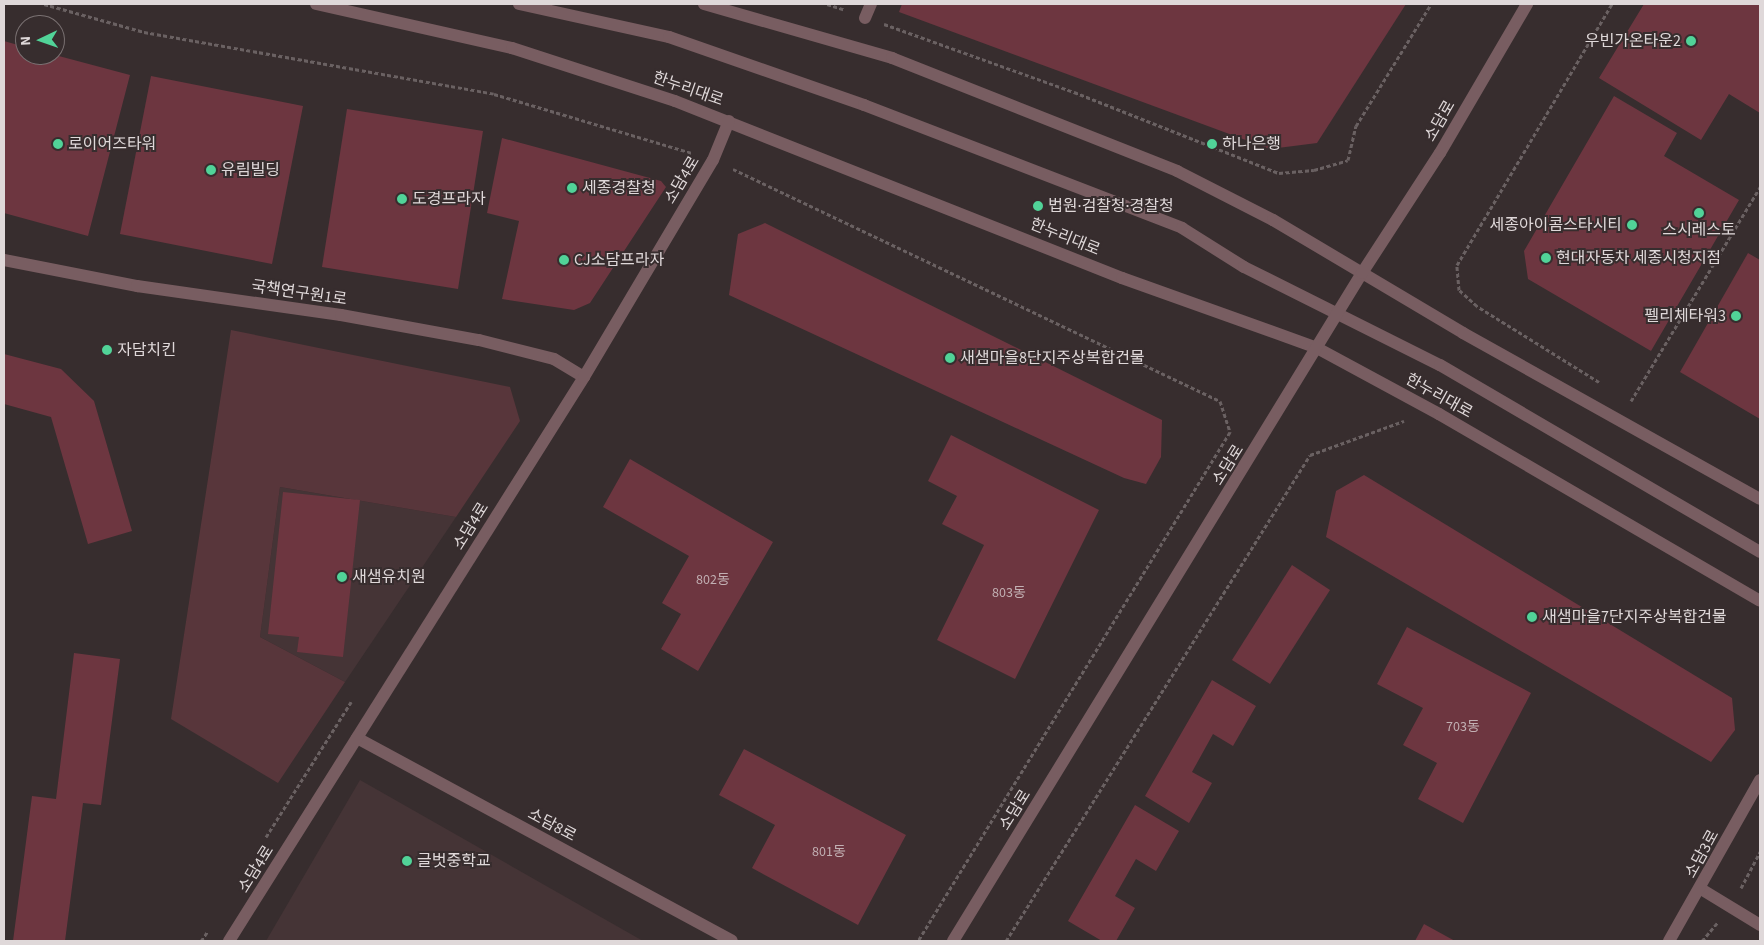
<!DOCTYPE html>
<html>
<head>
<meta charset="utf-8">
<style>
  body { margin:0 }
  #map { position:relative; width:1764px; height:945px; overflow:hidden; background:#372d2e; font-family:"Source Sans 3","Noto Sans KR",sans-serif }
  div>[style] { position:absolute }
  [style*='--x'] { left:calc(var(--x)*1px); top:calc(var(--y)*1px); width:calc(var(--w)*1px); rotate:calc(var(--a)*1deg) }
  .built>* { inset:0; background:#453436 }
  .green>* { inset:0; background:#58363b }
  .building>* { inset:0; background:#6d3640 }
  .path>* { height:3px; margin-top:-1.5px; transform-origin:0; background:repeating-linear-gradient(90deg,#6a6162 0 4px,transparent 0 6.5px) }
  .minor>* { height:12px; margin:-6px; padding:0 6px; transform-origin:6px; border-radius:6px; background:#785d61 }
  .dots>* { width:14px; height:14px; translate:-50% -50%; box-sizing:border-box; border:2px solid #372d2e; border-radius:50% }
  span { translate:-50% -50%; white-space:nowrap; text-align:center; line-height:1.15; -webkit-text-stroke:4px #372d2e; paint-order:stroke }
  .number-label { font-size:14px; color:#c2b0b3 }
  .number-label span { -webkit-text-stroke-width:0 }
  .poi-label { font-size:16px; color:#dfd8d9 }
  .right { translate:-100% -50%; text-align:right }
  .left { translate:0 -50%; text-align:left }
  .street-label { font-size:16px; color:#dfd8d9 }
  .frame { position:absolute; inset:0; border:5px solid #dfd8d9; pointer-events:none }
  .north { position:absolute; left:15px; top:15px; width:50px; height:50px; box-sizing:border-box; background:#372d2e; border:1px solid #7a7172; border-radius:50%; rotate:267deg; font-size:14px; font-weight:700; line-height:20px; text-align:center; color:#dfd8d9 }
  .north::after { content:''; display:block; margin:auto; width:18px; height:22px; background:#51d398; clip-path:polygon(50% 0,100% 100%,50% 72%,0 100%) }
</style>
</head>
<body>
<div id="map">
  <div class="built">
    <i style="clip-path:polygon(280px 487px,456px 517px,345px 682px,260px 637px)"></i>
    <i style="clip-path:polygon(360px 780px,643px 941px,266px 941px)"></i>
  </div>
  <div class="green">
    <i style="clip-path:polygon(231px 330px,510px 387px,520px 421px,456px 517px,280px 487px,260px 637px,345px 682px,278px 783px,171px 719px)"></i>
  </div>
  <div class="building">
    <i style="clip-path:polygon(902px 4px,1406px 4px,1317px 143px,1270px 149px,899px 12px)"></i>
    <i style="clip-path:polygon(1644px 4px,1760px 4px,1760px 113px,1729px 94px,1701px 140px,1599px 78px)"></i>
    <i style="clip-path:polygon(4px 41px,25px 47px,25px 55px,55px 55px,130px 75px,88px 236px,4px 213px)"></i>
    <i style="clip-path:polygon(151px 76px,303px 106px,272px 264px,120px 234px)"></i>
    <i style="clip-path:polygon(1614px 96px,1677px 133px,1664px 156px,1739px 200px,1651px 351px,1528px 279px,1524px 251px)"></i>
    <i style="clip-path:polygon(347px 109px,483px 131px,458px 289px,322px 267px)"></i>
    <i style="clip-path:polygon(502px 138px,661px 181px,666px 187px,590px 303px,574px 310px,502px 299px,519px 221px,487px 213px)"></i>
    <i style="clip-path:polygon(765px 223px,1162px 420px,1161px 457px,1146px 484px,1124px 478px,729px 295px,738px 234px)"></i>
    <i style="clip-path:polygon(1748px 253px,1760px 260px,1760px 419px,1680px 372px)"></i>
    <i style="clip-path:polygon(4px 354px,61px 369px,94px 401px,132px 531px,88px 544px,51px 417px,4px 404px)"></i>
    <i style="clip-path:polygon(951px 435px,1099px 510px,1015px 679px,937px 640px,984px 545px,942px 524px,957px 496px,928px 481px)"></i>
    <i style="clip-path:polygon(630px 459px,773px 542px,698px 671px,661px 649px,681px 614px,662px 603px,689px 556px,603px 507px)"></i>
    <i style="clip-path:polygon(1364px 475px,1732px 698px,1735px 730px,1711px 762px,1326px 537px,1336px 491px)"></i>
    <i style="clip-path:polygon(283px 492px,360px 500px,343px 657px,297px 652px,299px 637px,268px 634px)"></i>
    <i style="clip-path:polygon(1292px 565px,1330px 590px,1270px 684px,1232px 660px)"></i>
    <i style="clip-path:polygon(1407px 627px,1531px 693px,1463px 823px,1418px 799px,1437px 763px,1403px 745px,1423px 708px,1377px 684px)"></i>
    <i style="clip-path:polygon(74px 653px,120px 659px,101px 805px,83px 803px,65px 941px,13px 941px,32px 796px,56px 799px)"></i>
    <i style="clip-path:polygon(1212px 680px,1256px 706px,1233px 746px,1213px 734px,1192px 772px,1212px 783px,1189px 823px,1145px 796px)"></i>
    <i style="clip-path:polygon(744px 749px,906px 835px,858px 925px,752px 868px,775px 825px,719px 795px)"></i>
    <i style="clip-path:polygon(1135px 805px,1179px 831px,1156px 871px,1136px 859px,1115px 896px,1135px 908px,1116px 941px,1102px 941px,1068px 921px)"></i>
    <i style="clip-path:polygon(1424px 924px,1455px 941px,1415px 941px)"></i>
  </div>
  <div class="path">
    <i style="--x:44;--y:4;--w:104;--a:15.6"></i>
    <i style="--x:144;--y:32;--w:355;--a:10"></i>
    <i style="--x:494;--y:94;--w:207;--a:16.6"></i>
    <i style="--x:827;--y:4;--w:19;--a:18"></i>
    <i style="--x:884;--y:24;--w:202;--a:19.7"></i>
    <i style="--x:1074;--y:92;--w:220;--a:21.6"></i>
    <i style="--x:1279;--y:173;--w:35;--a:-5"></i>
    <i style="--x:1314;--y:170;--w:35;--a:-16"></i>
    <i style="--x:1348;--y:160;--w:35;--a:-77"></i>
    <i style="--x:1356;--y:126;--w:143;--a:-58.4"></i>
    <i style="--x:733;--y:169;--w:539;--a:25.47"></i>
    <i style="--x:1220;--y:401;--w:33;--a:72"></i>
    <i style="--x:1230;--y:432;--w:597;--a:121.51"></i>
    <i style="--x:1599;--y:382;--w:144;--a:-148.1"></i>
    <i style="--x:1477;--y:306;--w:24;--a:-138"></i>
    <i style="--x:1459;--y:290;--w:25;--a:-95"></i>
    <i style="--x:1457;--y:265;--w:304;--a:-59.3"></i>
    <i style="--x:1631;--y:401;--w:250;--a:-58.9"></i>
    <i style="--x:266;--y:837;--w:160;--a:-57.8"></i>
    <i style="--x:1741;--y:888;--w:41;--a:-62.2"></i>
    <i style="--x:201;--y:941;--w:12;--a:-55"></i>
    <i style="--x:1006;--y:941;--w:573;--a:-57.97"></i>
    <i style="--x:1310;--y:455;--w:100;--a:-19.9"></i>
    <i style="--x:1702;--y:941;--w:25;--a:-50"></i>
  </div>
  <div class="minor">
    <i style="--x:316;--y:4;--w:201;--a:12.7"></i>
    <i style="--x:512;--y:48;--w:171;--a:18"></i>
    <i style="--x:675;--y:101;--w:481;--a:21.6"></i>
    <i style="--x:1122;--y:278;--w:207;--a:19.7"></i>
    <i style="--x:1317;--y:348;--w:139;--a:28.4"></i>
    <i style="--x:1439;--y:414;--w:371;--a:30.2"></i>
    <i style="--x:519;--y:4;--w:154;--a:12.4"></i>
    <i style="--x:669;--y:37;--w:207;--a:19.2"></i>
    <i style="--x:864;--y:105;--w:341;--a:21.1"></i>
    <i style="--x:1182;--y:228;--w:73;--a:32.2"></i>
    <i style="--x:1244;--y:267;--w:219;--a:26.6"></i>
    <i style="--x:1440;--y:365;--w:371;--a:30.3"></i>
    <i style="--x:704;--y:4;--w:196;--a:16"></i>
    <i style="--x:892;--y:58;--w:307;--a:21.6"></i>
    <i style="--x:1177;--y:171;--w:108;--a:27"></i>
    <i style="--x:1273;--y:220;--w:221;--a:30.7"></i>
    <i style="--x:1463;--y:333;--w:340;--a:29.2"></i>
    <i style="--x:865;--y:18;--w:15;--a:-67"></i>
    <i style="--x:4;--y:260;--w:136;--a:11.1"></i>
    <i style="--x:137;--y:286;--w:206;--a:8.1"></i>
    <i style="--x:341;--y:315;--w:140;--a:10.3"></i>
    <i style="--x:479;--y:340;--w:77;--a:14.2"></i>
    <i style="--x:554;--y:359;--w:35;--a:31"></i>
    <i style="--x:357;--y:738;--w:426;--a:28.4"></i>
    <i style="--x:1701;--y:889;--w:69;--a:31.4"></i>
    <i style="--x:229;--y:941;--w:666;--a:-57.81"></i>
    <i style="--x:584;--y:377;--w:252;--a:-59.3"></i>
    <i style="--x:713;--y:160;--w:42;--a:-67.7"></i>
    <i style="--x:953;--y:941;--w:783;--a:-58.52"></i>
    <i style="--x:1362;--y:273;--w:143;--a:-57"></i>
    <i style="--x:1440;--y:153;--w:173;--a:-59.7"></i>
    <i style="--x:1669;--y:941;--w:185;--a:-60.5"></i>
  </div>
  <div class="dots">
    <i style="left:1691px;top:41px;background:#51d398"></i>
    <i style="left:58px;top:144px;background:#51d398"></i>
    <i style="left:1212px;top:144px;background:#51d398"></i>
    <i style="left:211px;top:170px;background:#51d398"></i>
    <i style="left:572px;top:188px;background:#51d398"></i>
    <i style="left:402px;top:199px;background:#51d398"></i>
    <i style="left:1038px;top:206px;background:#51d398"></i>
    <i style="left:1699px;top:213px;background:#51d398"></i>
    <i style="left:1632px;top:225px;background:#51d398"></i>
    <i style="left:1546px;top:258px;background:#51d398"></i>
    <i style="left:564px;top:260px;background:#51d398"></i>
    <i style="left:1736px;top:316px;background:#51d398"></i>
    <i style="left:107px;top:350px;background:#51d398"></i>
    <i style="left:950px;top:358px;background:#51d398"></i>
    <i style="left:342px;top:577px;background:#51d398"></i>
    <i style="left:1532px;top:617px;background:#51d398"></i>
    <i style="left:407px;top:861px;background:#51d398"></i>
  </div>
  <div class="number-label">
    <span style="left:713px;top:580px">802동</span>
    <span style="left:1009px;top:593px">803동</span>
    <span style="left:1463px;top:727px">703동</span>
    <span style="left:829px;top:852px">801동</span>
  </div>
  <div class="poi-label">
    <span class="right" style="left:1681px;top:41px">우빈가온타운2</span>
    <span class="left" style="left:68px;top:144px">로이어즈타워</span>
    <span class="left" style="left:1222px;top:144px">하나은행</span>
    <span class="left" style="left:221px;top:170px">유림빌딩</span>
    <span class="left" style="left:582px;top:188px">세종경찰청</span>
    <span class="left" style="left:412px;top:199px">도경프라자</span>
    <span class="left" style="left:1048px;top:206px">법원·검찰청·경찰청</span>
    <span class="right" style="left:1622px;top:225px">세종아이콤스타시티</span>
    <span style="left:1699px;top:230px">스시레스토</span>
    <span class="left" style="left:1556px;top:258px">현대자동차 세종시청지점</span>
    <span class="left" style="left:574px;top:260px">CJ소담프라자</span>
    <span class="right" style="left:1726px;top:316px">펠리체타워3</span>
    <span class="left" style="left:117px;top:350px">자담치킨</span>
    <span class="left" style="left:960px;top:358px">새샘마을8단지주상복합건물</span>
    <span class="left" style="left:352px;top:577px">새샘유치원</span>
    <span class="left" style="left:1542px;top:617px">새샘마을7단지주상복합건물</span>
    <span class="left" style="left:417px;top:861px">글벗중학교</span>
  </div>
  <div class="street-label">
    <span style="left:688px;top:89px;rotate:19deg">한누리대로</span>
    <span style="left:1440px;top:121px;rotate:-60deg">소담로</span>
    <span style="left:682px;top:180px;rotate:-59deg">소담4로</span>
    <span style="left:1065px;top:237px;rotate:22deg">한누리대로</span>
    <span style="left:299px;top:293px;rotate:8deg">국책연구원1로</span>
    <span style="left:1439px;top:396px;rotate:29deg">한누리대로</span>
    <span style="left:1228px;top:465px;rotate:-58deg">소담로</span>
    <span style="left:471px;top:526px;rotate:-58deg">소담4로</span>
    <span style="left:1015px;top:810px;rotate:-58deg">소담로</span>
    <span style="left:552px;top:825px;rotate:28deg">소담8로</span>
    <span style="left:1702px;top:854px;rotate:-61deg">소담3로</span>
    <span style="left:256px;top:869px;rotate:-58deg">소담4로</span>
  </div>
  <div class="frame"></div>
  <div class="north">N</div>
</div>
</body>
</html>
